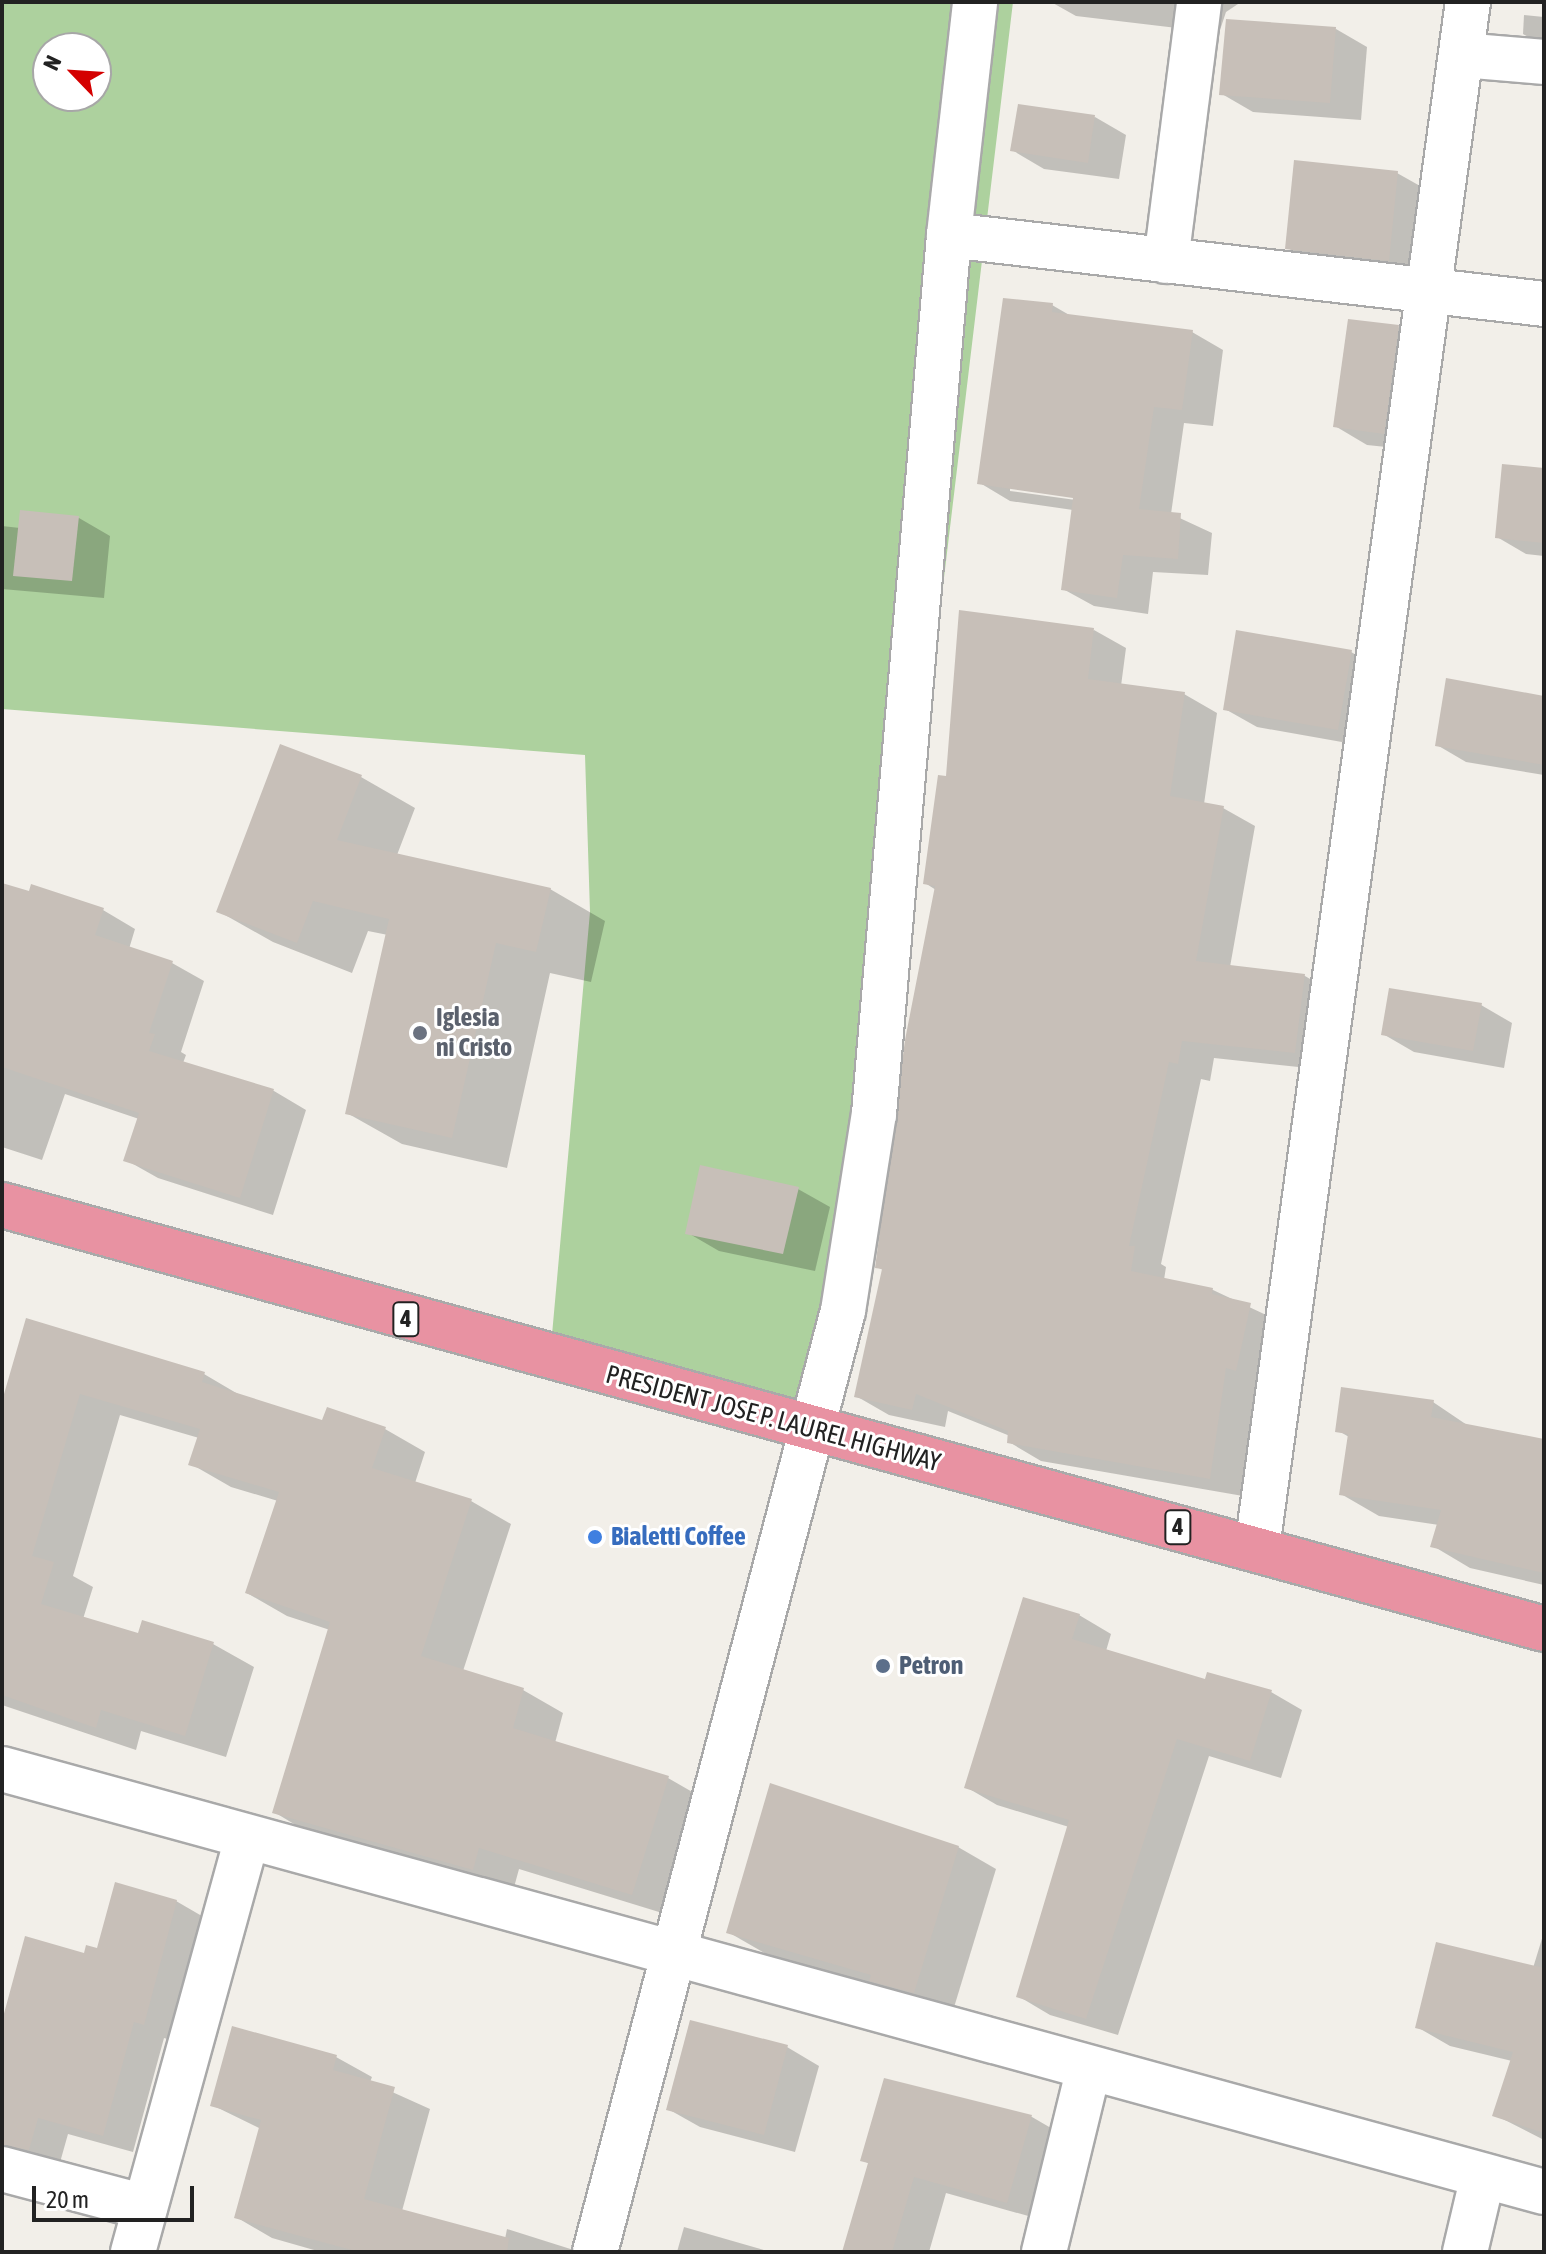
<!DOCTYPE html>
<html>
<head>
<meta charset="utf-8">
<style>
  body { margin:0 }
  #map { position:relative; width:1546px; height:2254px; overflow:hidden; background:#f2efe9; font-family:"Asap Condensed",sans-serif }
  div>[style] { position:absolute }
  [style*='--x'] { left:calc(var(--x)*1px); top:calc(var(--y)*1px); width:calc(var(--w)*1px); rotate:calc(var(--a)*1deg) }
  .forest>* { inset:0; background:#add19e }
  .shadow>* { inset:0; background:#0003 }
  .building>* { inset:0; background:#c7bfb8 }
  .roads { filter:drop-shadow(2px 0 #a9a9a9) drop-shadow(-2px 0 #a9a9a9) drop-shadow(0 2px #a9a9a9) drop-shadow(0 -2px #a9a9a9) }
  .minor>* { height:44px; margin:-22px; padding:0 22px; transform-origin:22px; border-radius:22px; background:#fff }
  .highway>* { height:44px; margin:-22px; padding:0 22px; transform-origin:22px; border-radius:22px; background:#e892a2 }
  .dots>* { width:22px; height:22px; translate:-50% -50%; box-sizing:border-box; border:4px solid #fff; border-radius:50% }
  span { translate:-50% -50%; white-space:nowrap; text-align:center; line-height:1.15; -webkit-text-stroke:6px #fff; paint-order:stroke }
  .shield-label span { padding:2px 6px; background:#fff; border:2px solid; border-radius:6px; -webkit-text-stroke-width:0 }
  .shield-label { font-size:24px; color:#222; font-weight:700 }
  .worship-label { font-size:26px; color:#5b616d; font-weight:700 }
  .left { translate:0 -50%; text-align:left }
  .street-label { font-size:26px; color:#222 }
  .shop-label { font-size:26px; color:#366cbe; font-weight:700 }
  .service-label { font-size:26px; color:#4e5e75; font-weight:700 }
  .frame { position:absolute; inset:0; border:4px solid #222; pointer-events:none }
  .north { position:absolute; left:32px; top:32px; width:80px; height:80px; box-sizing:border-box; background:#fff; border:2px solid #a7a7a7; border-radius:50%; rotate:295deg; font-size:22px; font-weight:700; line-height:32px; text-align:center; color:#222 }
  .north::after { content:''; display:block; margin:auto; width:28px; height:36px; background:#d40000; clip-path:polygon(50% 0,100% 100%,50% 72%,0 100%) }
  .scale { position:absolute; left:32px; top:2186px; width:162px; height:36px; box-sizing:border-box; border:4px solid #222; border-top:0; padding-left:10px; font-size:24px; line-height:28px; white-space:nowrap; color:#222; -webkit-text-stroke:6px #fff; paint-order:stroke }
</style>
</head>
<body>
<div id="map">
  <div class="forest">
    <i style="clip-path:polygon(evenodd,2px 2px,1013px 2px,920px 778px,811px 1429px,550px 1357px,590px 912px,585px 755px,2px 709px,2px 2px,48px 48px,96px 48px,96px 96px,48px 96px,48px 48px)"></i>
  </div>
  <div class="shadow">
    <i style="clip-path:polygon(1051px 2px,1241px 2px,1226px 12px,1219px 33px,1076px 16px)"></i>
    <i style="clip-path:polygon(1524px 15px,1544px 17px,1544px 46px,1523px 34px)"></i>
    <i style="clip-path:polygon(1336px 29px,1367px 47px,1361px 120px,1253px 112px,1222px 94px)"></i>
    <i style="clip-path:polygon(1095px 117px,1126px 135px,1119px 179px,1044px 169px,1012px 150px)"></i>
    <i style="clip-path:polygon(1397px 173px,1429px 191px,1421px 278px,1319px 266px,1288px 248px)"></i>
    <i style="clip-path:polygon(evenodd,1052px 305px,1071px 316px,1192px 332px,1223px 350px,1213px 426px,1184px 423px,1171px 514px,1212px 533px,1208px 575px,1153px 572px,1148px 614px,1094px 606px,1063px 589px,1073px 510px,1010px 501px,980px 483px,1052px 305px,1010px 487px,1083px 497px,1083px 501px,1010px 491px,1010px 487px)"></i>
    <i style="clip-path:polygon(1398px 327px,1430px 345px,1415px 450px,1367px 445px,1335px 426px)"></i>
    <i style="clip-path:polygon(1544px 470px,1544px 556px,1526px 554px,1497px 537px)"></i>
    <i style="clip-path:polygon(79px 518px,110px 536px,104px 598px,2px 589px,2px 526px,20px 528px)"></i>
    <i style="clip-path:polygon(1094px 630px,1126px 648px,1121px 686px,1184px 694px,1217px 713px,1204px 804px,1223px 808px,1255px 826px,1230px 967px,1305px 976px,1337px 995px,1327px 1070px,1214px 1058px,1210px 1081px,1201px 1079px,1161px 1264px,1166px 1267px,1164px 1280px,1213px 1290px,1283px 1323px,1243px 1496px,1041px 1461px,1009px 1442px,1010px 1436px,948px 1411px,945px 1427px,889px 1415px,856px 1396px,883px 1270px,877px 1267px,936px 890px,925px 883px,948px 778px)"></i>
    <i style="clip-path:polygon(1351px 652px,1383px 670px,1370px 747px,1257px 727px,1225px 709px)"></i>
    <i style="clip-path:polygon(1544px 698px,1544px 775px,1466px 762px,1437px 745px)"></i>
    <i style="clip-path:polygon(361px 777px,415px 808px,397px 855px,550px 889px,605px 921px,591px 982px,550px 973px,507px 1168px,402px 1144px,347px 1113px,388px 935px,368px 931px,352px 973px,273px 942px,218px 911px)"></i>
    <i style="clip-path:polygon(2px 885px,103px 910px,135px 929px,129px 949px,172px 963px,204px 981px,181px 1052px,186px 1055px,183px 1063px,274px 1091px,306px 1110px,273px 1215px,158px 1178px,126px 1160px,139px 1119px,65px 1094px,42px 1160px,2px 1147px)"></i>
    <i style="clip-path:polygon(1481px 1005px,1512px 1023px,1504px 1068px,1414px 1052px,1383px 1034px)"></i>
    <i style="clip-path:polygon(798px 1189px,830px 1207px,815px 1271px,719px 1251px,688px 1233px)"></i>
    <i style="clip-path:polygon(204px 1374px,243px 1397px,324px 1423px,385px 1429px,425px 1452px,415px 1483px,471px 1501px,511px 1524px,463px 1671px,523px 1690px,563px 1713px,555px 1743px,668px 1778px,708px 1801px,672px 1916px,519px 1869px,513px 1891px,314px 1836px,274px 1812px,330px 1630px,287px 1616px,247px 1593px,278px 1501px,231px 1487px,191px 1464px,199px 1438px,120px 1415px,73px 1576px,93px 1587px,83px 1619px,140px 1636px,144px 1623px,213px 1644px,254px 1667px,226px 1757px,141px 1731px,136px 1750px,2px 1705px,2px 1406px)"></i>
    <i style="clip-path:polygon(1433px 1402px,1470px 1427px,1544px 1441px,1544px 1585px,1470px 1568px,1433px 1546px,1439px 1525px,1379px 1516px,1341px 1494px,1349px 1437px,1337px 1430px)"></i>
    <i style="clip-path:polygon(1079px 1615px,1111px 1634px,1106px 1651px,1206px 1682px,1271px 1692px,1302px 1710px,1281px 1778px,1209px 1756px,1118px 2035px,1050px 2015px,1018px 1996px,1069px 1827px,997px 1805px,966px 1787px)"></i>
    <i style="clip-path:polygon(958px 1847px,996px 1869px,952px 2014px,766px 1954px,728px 1932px)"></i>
    <i style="clip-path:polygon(176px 1901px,207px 1919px,174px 2041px,164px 2038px,133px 2152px,68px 2134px,59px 2166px,2px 2166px,2px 2022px,85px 1956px)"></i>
    <i style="clip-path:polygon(1544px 1932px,1544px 2140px,1495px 2115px,1512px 2061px,1450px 2046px,1417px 2027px,1533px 1968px)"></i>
    <i style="clip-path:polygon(787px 2047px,819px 2066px,795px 2152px,700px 2127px,668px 2109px)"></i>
    <i style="clip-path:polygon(336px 2057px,372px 2077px,370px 2082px,430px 2109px,402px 2211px,505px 2239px,507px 2229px,580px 2252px,321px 2252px,272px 2238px,236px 2217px,261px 2129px,212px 2105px)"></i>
    <i style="clip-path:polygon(885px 2080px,1032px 2117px,1063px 2135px,1039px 2219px,946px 2193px,929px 2252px,851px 2252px,870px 2164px,862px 2160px)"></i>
    <i style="clip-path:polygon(684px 2227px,771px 2252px,677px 2252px)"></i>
  </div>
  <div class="building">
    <i style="clip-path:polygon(1226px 19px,1336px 27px,1330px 103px,1219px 95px)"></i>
    <i style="clip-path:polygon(1018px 104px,1095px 115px,1088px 163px,1010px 151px)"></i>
    <i style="clip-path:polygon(1294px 160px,1398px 171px,1389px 261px,1285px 249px)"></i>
    <i style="clip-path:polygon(1003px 298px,1053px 303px,1052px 312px,1193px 330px,1182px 410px,1154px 407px,1139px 509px,1181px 513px,1178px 559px,1123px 555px,1117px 598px,1061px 590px,1073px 498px,977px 484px)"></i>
    <i style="clip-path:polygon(1348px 319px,1399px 325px,1384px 434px,1333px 427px)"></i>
    <i style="clip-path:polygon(1502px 464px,1544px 468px,1544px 543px,1495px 538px)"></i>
    <i style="clip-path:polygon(20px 510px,79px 516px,72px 581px,13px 576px)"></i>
    <i style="clip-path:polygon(959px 610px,1094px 628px,1088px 679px,1185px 692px,1170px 796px,1224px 806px,1196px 961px,1305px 974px,1295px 1053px,1182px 1041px,1178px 1064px,1169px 1062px,1129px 1246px,1135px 1246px,1131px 1271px,1213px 1288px,1212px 1294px,1251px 1303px,1236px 1371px,1226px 1368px,1210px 1479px,1007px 1443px,1008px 1431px,916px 1394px,912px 1410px,854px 1397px,882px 1269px,875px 1268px,905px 1040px,935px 886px,923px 884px,938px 775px,946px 776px)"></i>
    <i style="clip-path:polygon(1236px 630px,1352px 650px,1338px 730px,1223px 710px)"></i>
    <i style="clip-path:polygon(1446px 678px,1544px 696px,1544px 765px,1435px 746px)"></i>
    <i style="clip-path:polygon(280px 744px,362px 775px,337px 840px,551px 888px,536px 952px,496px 943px,452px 1138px,345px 1114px,389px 919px,313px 901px,297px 943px,216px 912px)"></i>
    <i style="clip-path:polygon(2px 883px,29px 891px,31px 884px,104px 908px,95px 935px,173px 961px,149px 1033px,155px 1034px,149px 1051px,274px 1089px,240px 1198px,123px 1161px,139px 1113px,2px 1067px)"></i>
    <i style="clip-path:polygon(1389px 988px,1482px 1003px,1473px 1051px,1381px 1035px)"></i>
    <i style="clip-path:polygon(700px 1165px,799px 1187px,783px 1254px,685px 1234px)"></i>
    <i style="clip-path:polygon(26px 1318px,205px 1372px,202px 1382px,322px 1420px,327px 1407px,386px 1427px,372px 1468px,472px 1499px,421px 1656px,524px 1688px,513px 1728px,669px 1776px,632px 1895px,479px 1848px,473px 1870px,272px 1813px,330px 1622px,245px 1593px,279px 1492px,188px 1465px,200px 1429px,80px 1394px,32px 1556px,54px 1562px,41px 1604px,138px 1633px,142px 1620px,214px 1642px,185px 1736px,101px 1710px,96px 1728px,2px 1695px,2px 1401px)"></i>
    <i style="clip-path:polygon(1341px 1387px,1434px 1400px,1431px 1417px,1544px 1439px,1544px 1573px,1430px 1547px,1441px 1510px,1339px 1495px,1348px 1434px,1335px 1432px)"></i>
    <i style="clip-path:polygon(1023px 1597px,1080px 1614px,1072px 1639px,1205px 1679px,1207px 1672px,1272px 1690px,1250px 1761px,1177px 1739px,1086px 2019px,1016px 1997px,1069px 1820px,964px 1788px)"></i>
    <i style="clip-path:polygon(770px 1783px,959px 1846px,914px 1993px,869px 1981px,871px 1975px,726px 1933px)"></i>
    <i style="clip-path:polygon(115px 1882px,177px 1900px,144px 2025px,134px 2022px,103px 2136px,38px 2118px,29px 2150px,2px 2145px,2px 2021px,25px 1936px,84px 1953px,86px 1945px,97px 1948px)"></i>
    <i style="clip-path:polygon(1436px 1942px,1544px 1968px,1544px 2133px,1492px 2116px,1513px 2052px,1415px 2028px)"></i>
    <i style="clip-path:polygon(690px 2020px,788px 2045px,764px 2135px,666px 2110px)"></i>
    <i style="clip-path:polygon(232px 2026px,337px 2055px,333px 2070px,395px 2087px,364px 2199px,509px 2238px,507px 2252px,359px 2252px,234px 2218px,261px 2120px,210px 2106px)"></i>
    <i style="clip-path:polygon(884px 2078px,1032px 2115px,1007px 2203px,914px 2177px,892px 2252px,842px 2252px,868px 2163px,860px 2161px)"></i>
  </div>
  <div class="roads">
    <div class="minor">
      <i style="--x:1461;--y:55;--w:83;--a:4.8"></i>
      <i style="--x:949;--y:235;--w:599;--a:6.61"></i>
      <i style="--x:1166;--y:261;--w:261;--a:-82.7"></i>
      <i style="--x:1257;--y:1548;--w:1560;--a:-82.23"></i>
      <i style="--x:2;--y:1769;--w:1599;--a:15.34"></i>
      <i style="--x:2;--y:2169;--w:148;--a:14.9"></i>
      <i style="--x:133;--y:2252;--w:430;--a:-74.6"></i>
      <i style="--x:595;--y:2252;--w:973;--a:-75.24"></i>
      <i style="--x:843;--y:1311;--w:199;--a:-81.1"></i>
      <i style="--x:874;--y:1114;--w:882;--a:-85.12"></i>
      <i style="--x:949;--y:235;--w:234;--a:-83.6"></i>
      <i style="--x:1044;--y:2252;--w:189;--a:-76.3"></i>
      <i style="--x:1465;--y:2252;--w:78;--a:-76.7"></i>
    </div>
    <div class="highway">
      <i style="--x:2;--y:1205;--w:1599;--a:15.37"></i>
    </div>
  </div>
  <div class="dots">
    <i style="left:420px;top:1033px;background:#6b7280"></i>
    <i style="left:595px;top:1537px;background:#3f7fe0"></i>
    <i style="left:883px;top:1666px;background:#5c6f8a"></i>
  </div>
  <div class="shield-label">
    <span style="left:406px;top:1319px">4</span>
    <span style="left:1178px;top:1527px">4</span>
  </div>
  <div class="worship-label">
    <span class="left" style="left:436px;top:1033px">Iglesia<br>ni Cristo</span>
  </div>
  <div class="street-label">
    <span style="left:773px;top:1419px;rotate:15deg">PRESIDENT JOSE P. LAUREL HIGHWAY</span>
  </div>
  <div class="shop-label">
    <span class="left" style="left:611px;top:1537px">Bialetti Coffee</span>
  </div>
  <div class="service-label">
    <span class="left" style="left:899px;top:1666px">Petron</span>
  </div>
  <div class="frame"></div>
  <div class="north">N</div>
  <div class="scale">20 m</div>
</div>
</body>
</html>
